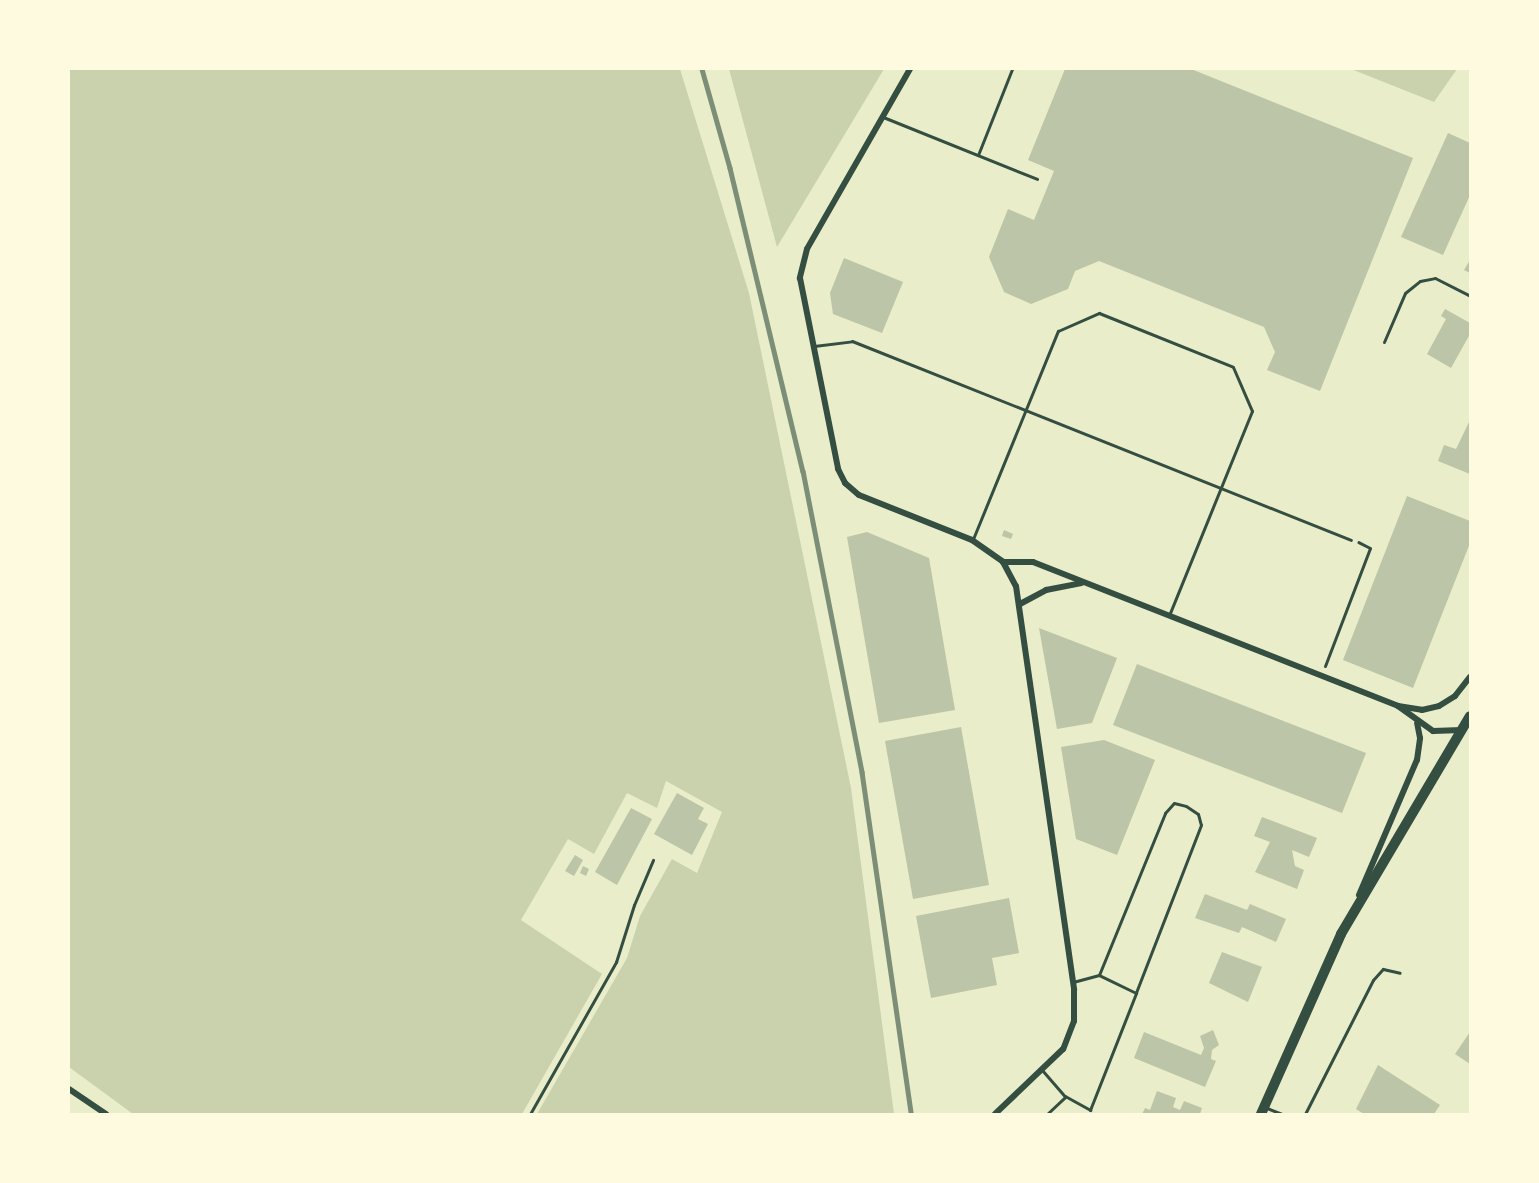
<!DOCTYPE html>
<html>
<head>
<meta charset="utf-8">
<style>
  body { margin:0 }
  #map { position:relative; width:1539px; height:1183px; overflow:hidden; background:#e9edc9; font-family:"PT Sans",sans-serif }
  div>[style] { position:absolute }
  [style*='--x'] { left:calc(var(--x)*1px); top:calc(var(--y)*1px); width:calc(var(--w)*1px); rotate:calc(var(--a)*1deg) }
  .green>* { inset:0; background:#cad2ad }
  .building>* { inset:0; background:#bcc5a7 }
  .path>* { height:3px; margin:-1.5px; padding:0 1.5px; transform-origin:1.5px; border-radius:1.5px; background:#344e41 }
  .service>* { height:3px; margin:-1.5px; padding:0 1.5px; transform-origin:1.5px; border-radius:1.5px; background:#344e41 }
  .minor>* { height:6px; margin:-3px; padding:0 3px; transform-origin:3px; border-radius:3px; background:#344e41 }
  .primary>* { height:10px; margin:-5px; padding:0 5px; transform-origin:5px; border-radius:5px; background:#344e41 }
  .rail>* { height:4.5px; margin:-2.25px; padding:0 2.25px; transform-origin:2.25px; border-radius:2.25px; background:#7c8e77 }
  span { translate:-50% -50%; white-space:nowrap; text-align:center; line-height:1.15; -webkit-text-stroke:6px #fefae0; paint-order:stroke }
  .frame { position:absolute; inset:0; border:70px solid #fefae0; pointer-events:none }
</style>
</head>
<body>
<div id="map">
  <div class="green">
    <i style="clip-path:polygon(69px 69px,680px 69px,749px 293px,851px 788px,894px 1114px,537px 1114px,627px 958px,640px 916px,672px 859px,697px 873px,722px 812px,666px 781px,657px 808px,627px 793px,594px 854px,568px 839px,521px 920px,602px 974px,522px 1114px,133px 1114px,69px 1067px)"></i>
    <i style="clip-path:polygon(729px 69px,884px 69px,777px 247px)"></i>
    <i style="clip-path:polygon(1351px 69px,1457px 69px,1434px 102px)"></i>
  </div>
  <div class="building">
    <i style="clip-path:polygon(1065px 69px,1191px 69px,1413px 158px,1320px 391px,1267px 370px,1275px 352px,1264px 327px,1099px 261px,1075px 271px,1068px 289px,1031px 304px,1004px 292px,989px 257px,1008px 209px,1034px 220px,1054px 171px,1028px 160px)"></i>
    <i style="clip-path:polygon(1448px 133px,1470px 143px,1470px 195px,1443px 255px,1401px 237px)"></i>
    <i style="clip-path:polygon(844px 258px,903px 282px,882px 333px,833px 314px,830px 293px)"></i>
    <i style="clip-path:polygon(1470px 260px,1470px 273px,1464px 270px)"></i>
    <i style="clip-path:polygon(1445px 309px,1470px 323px,1470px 334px,1451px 368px,1427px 354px,1446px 319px,1441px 316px)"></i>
    <i style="clip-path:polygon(1470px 420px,1470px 474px,1438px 461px,1444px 445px,1456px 449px)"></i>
    <i style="clip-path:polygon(1407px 496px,1470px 521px,1470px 543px,1413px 688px,1343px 660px)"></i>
    <i style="clip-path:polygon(1004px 530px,1013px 534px,1011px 539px,1002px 536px)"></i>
    <i style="clip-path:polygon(867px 532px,929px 558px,955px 710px,879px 723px,847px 537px)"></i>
    <i style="clip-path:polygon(1039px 628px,1117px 658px,1092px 723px,1057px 729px)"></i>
    <i style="clip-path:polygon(1137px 664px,1366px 753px,1342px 813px,1113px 725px)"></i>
    <i style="clip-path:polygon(961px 727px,989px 885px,913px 899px,885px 741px)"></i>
    <i style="clip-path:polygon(1104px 740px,1155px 760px,1117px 855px,1076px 839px,1061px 747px)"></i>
    <i style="clip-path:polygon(677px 793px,704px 808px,698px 819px,708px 824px,692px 855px,654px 834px)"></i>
    <i style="clip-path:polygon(631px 808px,652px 819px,617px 885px,595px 872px)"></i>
    <i style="clip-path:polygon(1262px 817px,1317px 838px,1309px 857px,1292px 850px,1295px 866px,1304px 870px,1297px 889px,1255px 872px,1270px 842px,1254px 836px)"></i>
    <i style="clip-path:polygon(575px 855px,583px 860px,574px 876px,565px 871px)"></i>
    <i style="clip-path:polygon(583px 866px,589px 869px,586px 876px,580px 873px)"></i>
    <i style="clip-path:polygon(1205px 894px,1247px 910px,1250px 904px,1286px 919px,1276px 942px,1242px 927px,1239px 933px,1195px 918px)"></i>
    <i style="clip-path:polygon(1009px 898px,1019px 953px,992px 958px,997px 985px,931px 998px,916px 916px)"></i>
    <i style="clip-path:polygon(1222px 952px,1262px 967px,1248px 1002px,1209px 983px)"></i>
    <i style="clip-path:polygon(1213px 1030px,1219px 1045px,1212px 1050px,1211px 1059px,1216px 1061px,1205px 1087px,1134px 1058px,1144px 1032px,1201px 1055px,1204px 1048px,1200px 1036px)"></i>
    <i style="clip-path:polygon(1470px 1032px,1470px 1064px,1455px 1054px)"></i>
    <i style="clip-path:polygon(1378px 1065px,1440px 1105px,1434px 1114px,1364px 1114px,1356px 1109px)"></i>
    <i style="clip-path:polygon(1157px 1091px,1176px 1098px,1173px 1107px,1180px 1110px,1184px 1101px,1202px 1108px,1200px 1114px,1142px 1114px,1145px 1108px,1150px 1110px)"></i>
  </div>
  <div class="path">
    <i style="--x:1325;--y:666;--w:126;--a:-69.1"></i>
    <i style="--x:1370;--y:548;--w:13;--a:-153"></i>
    <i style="--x:530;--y:1114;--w:175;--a:-60.5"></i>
    <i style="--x:616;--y:962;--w:60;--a:-72.5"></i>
    <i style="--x:634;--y:905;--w:49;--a:-67.1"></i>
  </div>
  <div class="service">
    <i style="--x:883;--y:117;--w:166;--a:21.9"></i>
    <i style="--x:978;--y:155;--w:92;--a:-68.4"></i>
    <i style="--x:1384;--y:342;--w:53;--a:-66.8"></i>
    <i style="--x:1405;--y:293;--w:19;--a:-39"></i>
    <i style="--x:1420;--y:281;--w:15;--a:-11"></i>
    <i style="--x:1435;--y:278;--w:39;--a:27"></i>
    <i style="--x:814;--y:346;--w:38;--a:-7"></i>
    <i style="--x:852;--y:341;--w:537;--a:21.74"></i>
    <i style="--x:973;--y:539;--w:225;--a:-67.8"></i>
    <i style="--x:1058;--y:331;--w:45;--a:-23.7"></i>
    <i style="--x:1099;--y:313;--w:144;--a:21.9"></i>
    <i style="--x:1233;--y:367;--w:48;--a:66.6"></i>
    <i style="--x:1252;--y:411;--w:220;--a:112.1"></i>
    <i style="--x:1099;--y:975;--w:175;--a:-67.8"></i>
    <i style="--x:1165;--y:813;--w:13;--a:-48"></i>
    <i style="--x:1174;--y:803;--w:12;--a:14"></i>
    <i style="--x:1186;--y:806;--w:14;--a:34"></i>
    <i style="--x:1198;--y:814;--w:11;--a:75"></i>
    <i style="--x:1201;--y:825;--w:180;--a:111.2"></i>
    <i style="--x:1042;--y:1070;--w:35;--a:49"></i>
    <i style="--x:1065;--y:1096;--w:29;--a:29"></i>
    <i style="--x:1090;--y:1110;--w:126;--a:-68.5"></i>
    <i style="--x:1136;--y:993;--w:41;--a:-154.1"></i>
    <i style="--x:1099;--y:975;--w:27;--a:165"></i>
    <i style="--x:1267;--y:1108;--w:16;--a:22"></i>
    <i style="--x:1047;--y:1114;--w:25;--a:-43"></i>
    <i style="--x:1305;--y:1114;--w:150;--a:-63.1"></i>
    <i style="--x:1373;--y:980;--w:15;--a:-48"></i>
    <i style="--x:1383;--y:969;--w:17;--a:13"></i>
  </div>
  <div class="minor">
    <i style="--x:910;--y:69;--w:207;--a:119.8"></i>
    <i style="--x:807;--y:249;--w:30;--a:104"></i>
    <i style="--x:800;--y:278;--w:195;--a:78.7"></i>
    <i style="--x:838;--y:469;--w:16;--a:63"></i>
    <i style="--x:845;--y:483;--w:18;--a:41"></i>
    <i style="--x:859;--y:495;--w:122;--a:21.7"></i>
    <i style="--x:972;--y:540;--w:38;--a:35"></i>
    <i style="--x:1003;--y:562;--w:27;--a:62"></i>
    <i style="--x:1016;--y:586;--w:408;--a:81.8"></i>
    <i style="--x:1074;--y:990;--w:31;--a:90"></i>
    <i style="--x:1074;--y:1021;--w:30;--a:111"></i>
    <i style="--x:1063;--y:1049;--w:94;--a:136.3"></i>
    <i style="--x:1003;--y:562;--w:30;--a:0"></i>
    <i style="--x:1033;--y:562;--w:392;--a:21.5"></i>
    <i style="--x:1398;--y:706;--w:43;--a:35.5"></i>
    <i style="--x:1433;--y:731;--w:29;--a:-2"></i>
    <i style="--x:1020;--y:604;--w:30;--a:-28"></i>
    <i style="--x:1046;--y:590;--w:36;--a:-11"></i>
    <i style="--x:1398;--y:706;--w:24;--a:9"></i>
    <i style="--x:1422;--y:710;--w:17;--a:-13"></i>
    <i style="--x:1439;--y:706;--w:19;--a:-32"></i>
    <i style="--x:1455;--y:696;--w:24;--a:-52"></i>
    <i style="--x:1359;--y:895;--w:147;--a:-66.8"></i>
    <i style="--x:1417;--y:760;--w:22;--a:-82"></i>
    <i style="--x:1420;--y:738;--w:15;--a:-101"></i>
    <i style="--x:69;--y:1089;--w:45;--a:34"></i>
  </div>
  <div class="primary">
    <i style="--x:1261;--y:1114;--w:197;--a:-66"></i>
    <i style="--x:1341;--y:934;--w:253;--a:-59.4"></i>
  </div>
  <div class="rail">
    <i style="--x:702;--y:69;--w:103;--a:74.2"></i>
    <i style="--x:730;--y:168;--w:312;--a:76.5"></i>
    <i style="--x:803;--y:471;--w:307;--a:78.9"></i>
    <i style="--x:862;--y:772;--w:345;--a:81.8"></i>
  </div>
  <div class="frame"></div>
</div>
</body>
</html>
